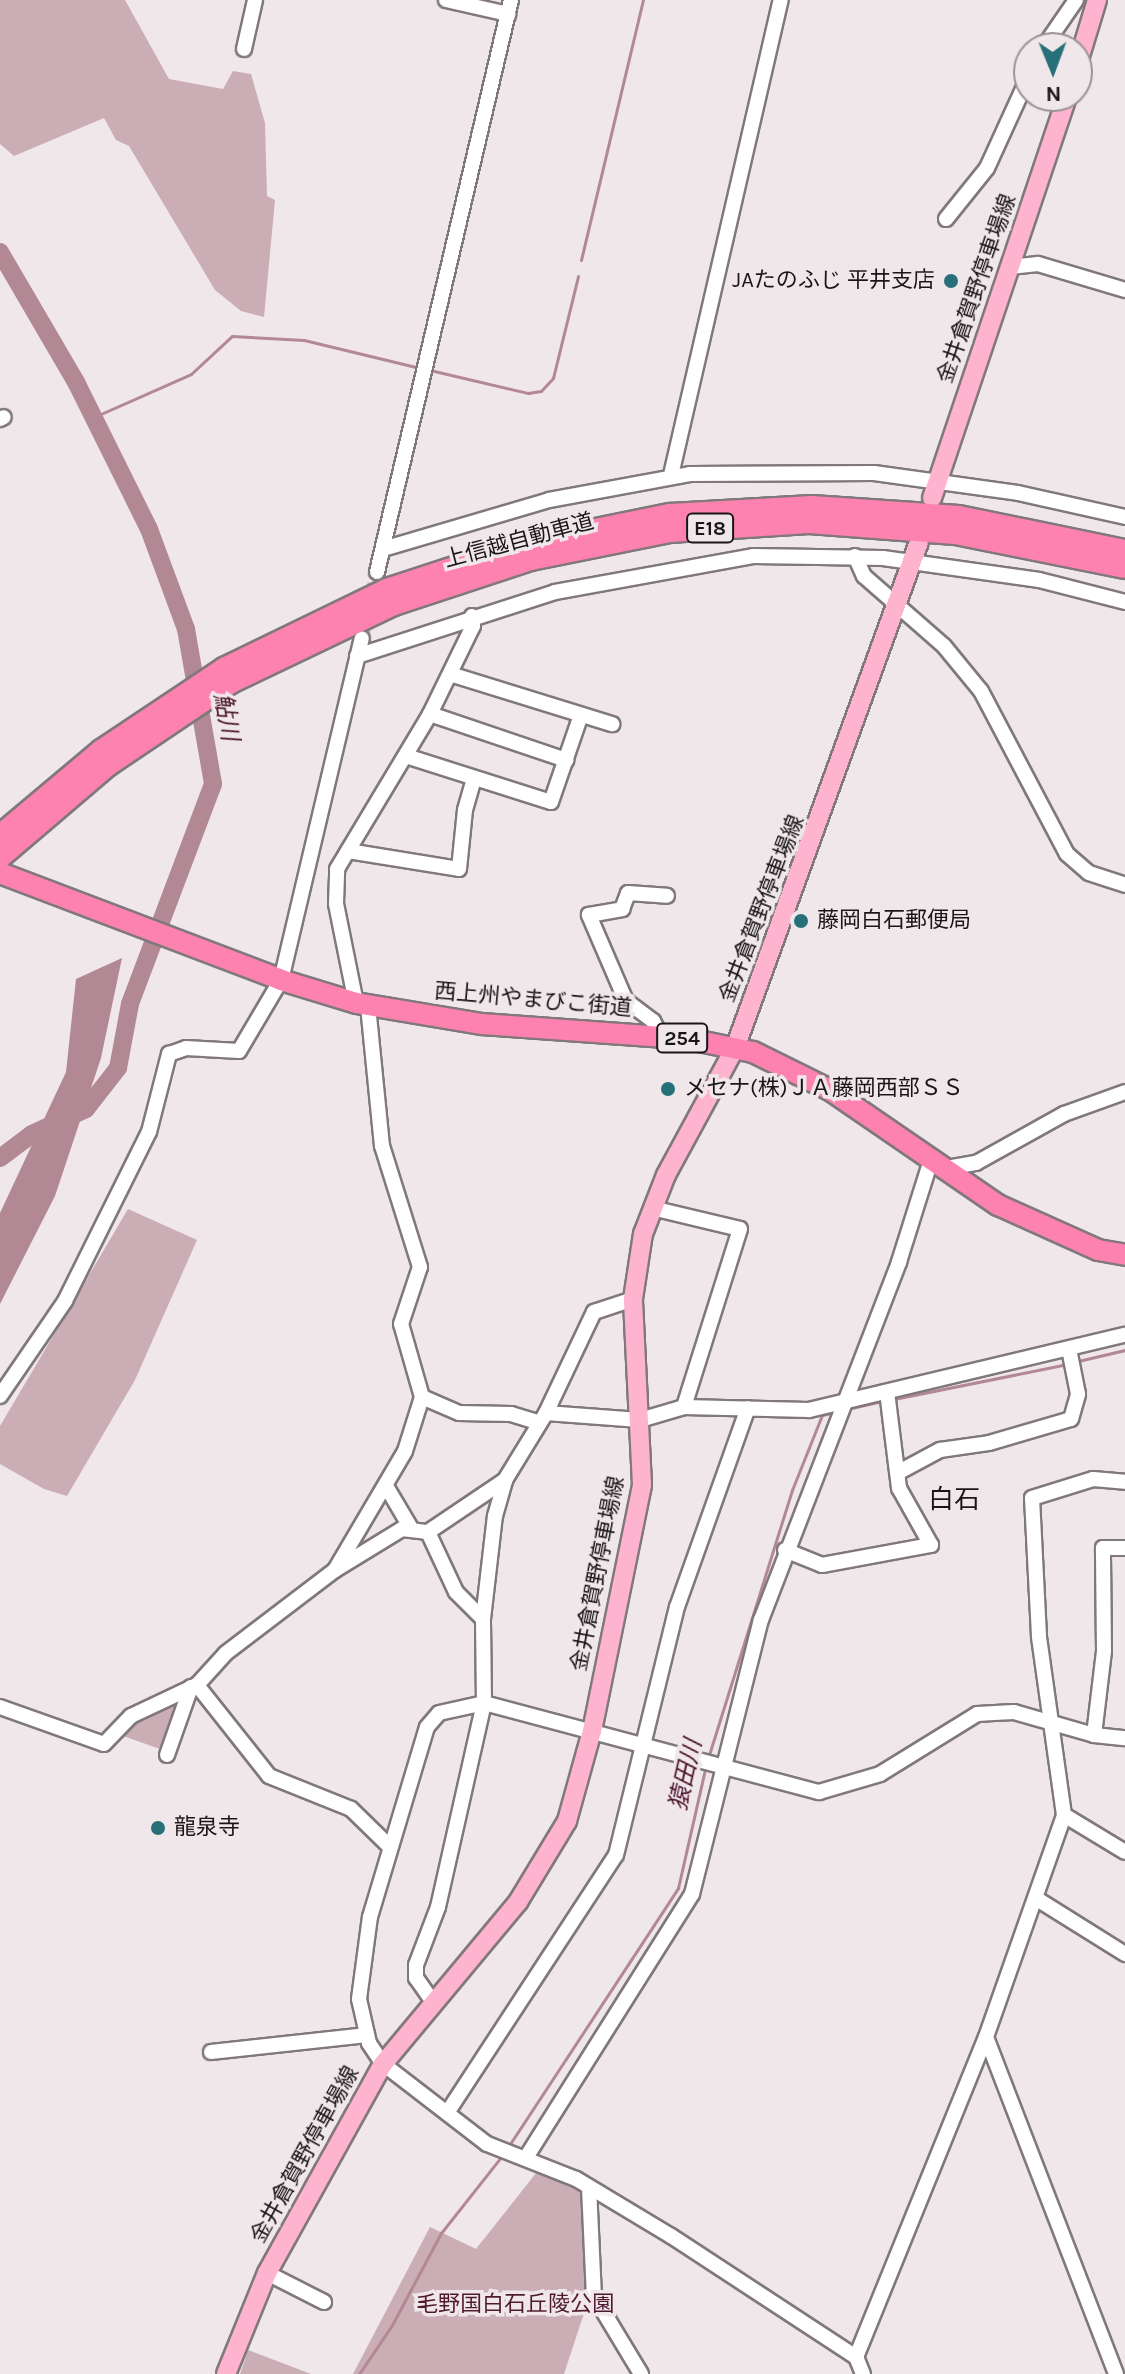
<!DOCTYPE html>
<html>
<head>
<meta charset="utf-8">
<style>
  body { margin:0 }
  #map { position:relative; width:1125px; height:2374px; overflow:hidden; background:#f0e7ea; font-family:Karla,"Noto Sans JP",sans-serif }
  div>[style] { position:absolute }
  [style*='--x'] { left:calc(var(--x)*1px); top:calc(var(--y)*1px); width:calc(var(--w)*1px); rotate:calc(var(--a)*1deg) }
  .green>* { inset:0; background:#cbadb6 }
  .water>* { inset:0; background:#b38895 }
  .stream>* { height:3px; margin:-1.5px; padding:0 1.5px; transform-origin:1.5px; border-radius:1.5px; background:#b38895 }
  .river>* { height:18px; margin:-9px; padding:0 9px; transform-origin:9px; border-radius:9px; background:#b38895 }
  .minor-tunnel>* { height:14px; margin-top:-7px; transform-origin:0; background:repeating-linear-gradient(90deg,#d0c8ca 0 14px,transparent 0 21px) }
  .roads { filter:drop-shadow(2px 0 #80787a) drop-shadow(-2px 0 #80787a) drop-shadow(0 2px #80787a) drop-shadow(0 -2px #80787a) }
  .minor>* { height:14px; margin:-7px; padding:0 7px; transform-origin:7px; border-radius:7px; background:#fff }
  .major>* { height:18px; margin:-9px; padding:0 9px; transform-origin:9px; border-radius:9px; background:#feb4cf }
  .highway>* { height:20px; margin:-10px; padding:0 10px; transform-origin:10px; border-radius:10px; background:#fd82af }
  .dots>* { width:22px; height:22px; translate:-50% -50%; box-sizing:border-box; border:4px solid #f0e7ea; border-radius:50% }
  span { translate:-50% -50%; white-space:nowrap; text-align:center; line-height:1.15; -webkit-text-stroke:7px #f0e7ea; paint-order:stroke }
  .shield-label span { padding:2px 6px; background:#f0e7ea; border:2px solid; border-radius:6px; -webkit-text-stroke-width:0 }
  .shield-label { font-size:20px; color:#191617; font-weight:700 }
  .poi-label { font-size:22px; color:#191617 }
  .right { translate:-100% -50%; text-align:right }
  .left { translate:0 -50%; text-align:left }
  .street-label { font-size:22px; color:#191617 }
  .park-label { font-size:22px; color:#4f192f }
  .water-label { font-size:24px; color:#4b152c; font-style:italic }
  .quarter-label { font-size:26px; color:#191617 }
  .north { position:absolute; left:1013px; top:32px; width:80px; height:80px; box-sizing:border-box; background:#f0e7ea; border:2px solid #9a9396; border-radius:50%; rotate:179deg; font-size:22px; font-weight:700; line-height:32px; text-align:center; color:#191617 }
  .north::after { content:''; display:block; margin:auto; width:28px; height:36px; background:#27707a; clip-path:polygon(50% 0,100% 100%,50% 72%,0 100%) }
</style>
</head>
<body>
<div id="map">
  <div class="green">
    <i style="clip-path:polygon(0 0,125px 0,169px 79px,223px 89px,233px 71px,251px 74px,265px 123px,267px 196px,275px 200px,264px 317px,241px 311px,215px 290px,129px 146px,116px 140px,104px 118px,14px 156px,0 144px)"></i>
    <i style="clip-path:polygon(128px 1209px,197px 1240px,135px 1380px,67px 1496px,44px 1489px,0 1464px,0 1426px)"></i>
    <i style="clip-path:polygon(183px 1694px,163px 1750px,123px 1736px,135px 1717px)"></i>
    <i style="clip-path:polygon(540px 2168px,578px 2187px,586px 2201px,590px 2295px,564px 2374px,353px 2374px,430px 2227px,476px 2249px)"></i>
    <i style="clip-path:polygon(248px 2350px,311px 2374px,240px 2374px)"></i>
  </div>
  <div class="water">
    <i style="clip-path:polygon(122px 958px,101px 1058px,55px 1196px,0 1304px,0 1213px,66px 1072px,76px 979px)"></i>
  </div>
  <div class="stream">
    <i style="--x:581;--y:260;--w:267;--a:-76.6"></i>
    <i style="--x:434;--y:371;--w:97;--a:13.2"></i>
    <i style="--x:528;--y:393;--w:13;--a:-9"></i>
    <i style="--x:541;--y:391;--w:18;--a:-47"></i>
    <i style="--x:553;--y:378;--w:105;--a:-76.2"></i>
    <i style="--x:94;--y:417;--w:106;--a:-23.9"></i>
    <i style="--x:191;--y:374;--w:56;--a:-42.8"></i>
    <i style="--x:232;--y:336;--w:72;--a:3.2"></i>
    <i style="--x:304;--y:340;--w:115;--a:13.6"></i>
    <i style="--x:1078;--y:1361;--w:48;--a:-13.2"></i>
    <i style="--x:894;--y:1399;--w:177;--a:-11.4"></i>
    <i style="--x:847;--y:1409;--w:37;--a:-13"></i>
    <i style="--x:708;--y:1758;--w:281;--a:-72.6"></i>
    <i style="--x:792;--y:1490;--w:81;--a:-68.2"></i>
    <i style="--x:822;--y:1415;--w:14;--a:-12"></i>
    <i style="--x:508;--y:2147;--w:310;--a:-56.7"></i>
    <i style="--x:678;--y:1888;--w:126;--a:-77.2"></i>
    <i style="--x:359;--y:2374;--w:59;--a:-56"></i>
    <i style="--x:392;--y:2325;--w:104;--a:-62"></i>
    <i style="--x:441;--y:2233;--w:97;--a:-51.7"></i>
  </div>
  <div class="river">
    <i style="--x:0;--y:252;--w:151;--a:59.7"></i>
    <i style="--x:76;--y:382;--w:164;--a:63.6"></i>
    <i style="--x:149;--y:529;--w:107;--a:69.7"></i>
    <i style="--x:186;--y:629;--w:157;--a:80.1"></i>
    <i style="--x:213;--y:784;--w:235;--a:110.7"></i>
    <i style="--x:130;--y:1004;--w:65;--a:100.6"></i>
    <i style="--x:118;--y:1068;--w:52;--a:128"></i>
    <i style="--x:86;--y:1109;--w:60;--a:155.2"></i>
    <i style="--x:32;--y:1134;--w:40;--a:143"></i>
  </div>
  <div class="minor-tunnel">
    <i style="--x:362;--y:638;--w:68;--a:-77.2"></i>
  </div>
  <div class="roads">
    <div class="minor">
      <i style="--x:446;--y:0;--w:64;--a:12.7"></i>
      <i style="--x:1043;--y:48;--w:58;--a:-55.5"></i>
      <i style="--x:244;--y:49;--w:50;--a:-77.3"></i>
      <i style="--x:946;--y:219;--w:65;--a:-51.2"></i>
      <i style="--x:987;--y:168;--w:101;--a:-65.5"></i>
      <i style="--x:1010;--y:267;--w:28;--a:-6"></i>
      <i style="--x:1038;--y:264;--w:91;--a:16.6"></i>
      <i style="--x:0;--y:419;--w:4;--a:-27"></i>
      <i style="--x:671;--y:475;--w:488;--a:-77"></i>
      <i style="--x:383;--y:549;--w:173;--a:-16.4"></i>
      <i style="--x:549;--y:500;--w:143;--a:-10.4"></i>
      <i style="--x:690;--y:474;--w:184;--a:-0.3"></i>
      <i style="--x:874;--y:473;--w:145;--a:7.9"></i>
      <i style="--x:1018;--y:493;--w:110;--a:12.6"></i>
      <i style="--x:855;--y:556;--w:22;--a:66"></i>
      <i style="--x:864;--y:576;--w:106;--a:41.2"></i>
      <i style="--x:944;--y:646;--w:58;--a:50.6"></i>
      <i style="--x:981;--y:691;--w:184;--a:62.2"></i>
      <i style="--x:1067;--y:854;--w:29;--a:41"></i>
      <i style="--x:1089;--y:873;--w:38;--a:18"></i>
      <i style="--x:377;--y:572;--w:587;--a:-76.82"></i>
      <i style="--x:357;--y:656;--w:208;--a:-17.9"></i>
      <i style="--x:555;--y:592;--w:201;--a:-10.3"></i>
      <i style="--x:753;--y:556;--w:130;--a:0.9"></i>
      <i style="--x:883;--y:558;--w:158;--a:8"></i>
      <i style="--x:1039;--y:580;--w:89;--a:14.3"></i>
      <i style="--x:450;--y:674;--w:170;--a:17.2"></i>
      <i style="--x:430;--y:714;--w:144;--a:18.7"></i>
      <i style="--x:406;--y:756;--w:152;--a:17.6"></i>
      <i style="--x:551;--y:802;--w:92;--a:-71"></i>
      <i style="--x:348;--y:851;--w:112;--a:9.2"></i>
      <i style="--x:459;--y:869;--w:59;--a:-84.2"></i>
      <i style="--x:465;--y:810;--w:33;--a:-74"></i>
      <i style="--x:356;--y:1003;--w:101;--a:-101.4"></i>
      <i style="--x:336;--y:904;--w:35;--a:-88"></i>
      <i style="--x:337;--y:869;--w:181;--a:-59"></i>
      <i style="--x:430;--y:714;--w:98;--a:-64"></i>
      <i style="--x:473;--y:626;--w:10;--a:-96"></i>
      <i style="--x:661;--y:1036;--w:17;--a:-118"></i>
      <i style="--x:653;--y:1021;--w:34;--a:-143"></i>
      <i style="--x:626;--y:1001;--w:94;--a:-113.3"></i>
      <i style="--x:589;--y:915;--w:34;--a:-10"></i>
      <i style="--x:622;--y:909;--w:17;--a:-69"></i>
      <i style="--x:628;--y:893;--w:39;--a:4"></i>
      <i style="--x:941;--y:1169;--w:36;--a:-10"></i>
      <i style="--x:976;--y:1163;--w:101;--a:-29.1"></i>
      <i style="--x:1064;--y:1114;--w:65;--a:-19.8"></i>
      <i style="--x:652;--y:1208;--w:90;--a:13.4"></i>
      <i style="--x:740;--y:1229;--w:187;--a:107.5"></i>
      <i style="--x:0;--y:1396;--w:115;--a:-55.6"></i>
      <i style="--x:65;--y:1301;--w:189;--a:-63.6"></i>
      <i style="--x:149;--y:1132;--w:81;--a:-75.6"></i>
      <i style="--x:169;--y:1054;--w:18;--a:-19"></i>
      <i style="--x:186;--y:1048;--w:53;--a:3.2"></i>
      <i style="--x:239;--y:1051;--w:82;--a:-59.4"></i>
      <i style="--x:281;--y:980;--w:351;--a:-76.7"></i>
      <i style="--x:422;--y:1397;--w:40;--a:23.4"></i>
      <i style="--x:459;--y:1413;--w:52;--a:1.1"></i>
      <i style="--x:511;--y:1414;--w:30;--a:17"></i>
      <i style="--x:546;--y:1413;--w:94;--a:4.3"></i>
      <i style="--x:640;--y:1420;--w:46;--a:-16.5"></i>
      <i style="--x:684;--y:1407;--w:125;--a:1.4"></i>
      <i style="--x:809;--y:1410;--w:325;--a:-13.4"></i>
      <i style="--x:899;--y:1472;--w:47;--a:-28.2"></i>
      <i style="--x:940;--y:1450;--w:49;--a:-8.1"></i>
      <i style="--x:989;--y:1443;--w:85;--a:-16.3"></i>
      <i style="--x:1071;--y:1419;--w:26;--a:-74"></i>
      <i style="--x:1078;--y:1394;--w:46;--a:-101.3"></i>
      <i style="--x:386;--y:1486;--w:51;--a:59.4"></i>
      <i style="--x:428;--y:1532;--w:66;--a:65"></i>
      <i style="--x:456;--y:1592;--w:38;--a:45"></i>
      <i style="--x:785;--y:1550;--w:40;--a:22"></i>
      <i style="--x:822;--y:1565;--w:111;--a:-10.4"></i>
      <i style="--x:931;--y:1545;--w:65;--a:-119.3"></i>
      <i style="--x:899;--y:1488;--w:97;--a:-97.1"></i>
      <i style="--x:335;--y:1570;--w:138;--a:-59.5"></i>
      <i style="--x:405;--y:1451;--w:57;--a:-72.5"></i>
      <i style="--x:422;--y:1397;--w:76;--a:-106"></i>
      <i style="--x:401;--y:1324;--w:60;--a:-71.6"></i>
      <i style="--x:420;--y:1267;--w:127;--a:-107.4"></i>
      <i style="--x:382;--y:1146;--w:142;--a:-95.7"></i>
      <i style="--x:197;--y:1685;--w:116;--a:51.6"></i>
      <i style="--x:269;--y:1776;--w:88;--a:21.9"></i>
      <i style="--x:351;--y:1809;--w:54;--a:44.3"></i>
      <i style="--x:0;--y:1707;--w:110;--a:19.6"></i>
      <i style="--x:104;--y:1744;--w:39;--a:-46"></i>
      <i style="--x:131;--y:1716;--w:73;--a:-25.2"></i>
      <i style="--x:197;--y:1685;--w:43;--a:-47.8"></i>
      <i style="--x:226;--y:1653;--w:137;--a:-37.3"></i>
      <i style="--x:335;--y:1570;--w:79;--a:-31.5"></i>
      <i style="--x:402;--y:1529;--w:26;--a:7"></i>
      <i style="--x:428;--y:1532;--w:93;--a:-34"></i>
      <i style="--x:1094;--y:1735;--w:85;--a:-83.2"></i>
      <i style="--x:1104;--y:1651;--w:103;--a:-90.6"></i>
      <i style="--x:1103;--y:1548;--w:22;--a:0"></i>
      <i style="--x:167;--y:1755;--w:72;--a:-70.6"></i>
      <i style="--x:1064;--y:1815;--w:71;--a:31.2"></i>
      <i style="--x:1037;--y:1899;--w:104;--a:32"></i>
      <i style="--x:433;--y:2002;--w:29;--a:-125"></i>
      <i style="--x:416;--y:1978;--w:13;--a:-90"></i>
      <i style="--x:416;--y:1965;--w:62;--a:-69.2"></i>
      <i style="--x:438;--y:1907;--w:209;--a:-77.3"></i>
      <i style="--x:484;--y:1703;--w:84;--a:-90.7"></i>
      <i style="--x:483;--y:1619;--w:104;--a:-83.4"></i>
      <i style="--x:495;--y:1516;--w:37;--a:-74"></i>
      <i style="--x:505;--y:1480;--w:79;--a:-58.5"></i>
      <i style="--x:546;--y:1413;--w:112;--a:-64.6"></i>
      <i style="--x:594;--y:1312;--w:41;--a:-18.4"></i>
      <i style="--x:986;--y:2037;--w:361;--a:68.9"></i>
      <i style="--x:211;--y:2052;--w:157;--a:-6.2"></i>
      <i style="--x:447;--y:2113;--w:308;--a:-56.8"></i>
      <i style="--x:616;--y:1855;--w:255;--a:-76.2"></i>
      <i style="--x:677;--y:1607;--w:211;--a:-70.4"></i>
      <i style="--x:527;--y:2156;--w:310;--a:-57.8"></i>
      <i style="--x:692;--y:1894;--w:283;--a:-75.9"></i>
      <i style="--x:761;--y:1620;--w:384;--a:-68.9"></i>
      <i style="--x:899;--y:1262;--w:104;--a:-72.6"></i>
      <i style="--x:589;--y:2187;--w:109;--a:87.4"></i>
      <i style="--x:594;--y:2296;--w:91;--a:58.9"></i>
      <i style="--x:267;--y:2273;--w:64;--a:27"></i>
      <i style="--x:856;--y:2357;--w:345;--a:-67.9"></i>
      <i style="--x:986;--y:2037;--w:235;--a:-70.6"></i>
      <i style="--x:1064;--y:1815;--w:181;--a:-98"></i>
      <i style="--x:1039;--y:1636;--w:138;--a:-92.9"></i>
      <i style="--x:1032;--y:1498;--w:64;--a:-17.3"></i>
      <i style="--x:1093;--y:1479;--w:32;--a:5"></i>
      <i style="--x:863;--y:2374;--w:18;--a:-112"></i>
      <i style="--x:856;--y:2357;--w:221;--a:-146.8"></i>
      <i style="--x:671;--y:2236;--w:111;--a:-149"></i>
      <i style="--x:576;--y:2179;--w:96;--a:-158.5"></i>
      <i style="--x:487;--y:2144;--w:131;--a:-142.4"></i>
      <i style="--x:383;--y:2064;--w:25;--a:-124"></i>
      <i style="--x:369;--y:2043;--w:45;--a:-102.8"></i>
      <i style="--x:359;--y:1999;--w:83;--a:-82.4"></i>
      <i style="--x:370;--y:1917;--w:198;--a:-73.3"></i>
      <i style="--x:427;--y:1727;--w:18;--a:-49"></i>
      <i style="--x:439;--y:1713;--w:46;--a:-12.5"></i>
      <i style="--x:484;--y:1703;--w:347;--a:14.9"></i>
      <i style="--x:819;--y:1792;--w:64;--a:-16.4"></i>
      <i style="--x:880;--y:1774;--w:114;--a:-31.7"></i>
      <i style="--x:977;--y:1714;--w:37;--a:-3"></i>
      <i style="--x:1014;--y:1712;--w:83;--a:16"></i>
      <i style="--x:1094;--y:1735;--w:31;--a:6"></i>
    </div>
    <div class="major">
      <i style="--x:1077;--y:66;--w:69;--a:-73.1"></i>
      <i style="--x:932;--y:498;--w:424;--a:-71.4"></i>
      <i style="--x:226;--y:2374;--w:109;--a:-67.9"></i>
      <i style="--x:267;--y:2273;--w:239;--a:-61"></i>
      <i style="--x:383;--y:2064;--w:211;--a:-50.2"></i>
      <i style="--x:518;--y:1902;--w:95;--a:-58.8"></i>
      <i style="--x:567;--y:1821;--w:93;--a:-74.5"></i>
      <i style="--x:592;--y:1731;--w:251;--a:-78.5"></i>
      <i style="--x:642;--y:1485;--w:186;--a:-92.8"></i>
      <i style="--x:633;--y:1299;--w:66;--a:-81.3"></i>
      <i style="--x:643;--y:1234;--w:63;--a:-68.7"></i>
      <i style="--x:666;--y:1175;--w:145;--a:-61.5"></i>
      <i style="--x:735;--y:1048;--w:538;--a:-70.02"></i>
    </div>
    <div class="highway">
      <i style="--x:0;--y:835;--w:132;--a:-40.1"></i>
      <i style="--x:101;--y:750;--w:148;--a:-33.7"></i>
      <i style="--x:224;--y:668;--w:181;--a:-25.9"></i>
      <i style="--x:387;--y:589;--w:147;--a:-18.2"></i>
      <i style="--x:527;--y:543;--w:146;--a:-11.5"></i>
      <i style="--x:670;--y:514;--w:142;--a:-3.2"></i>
      <i style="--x:812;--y:506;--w:147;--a:3.9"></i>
      <i style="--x:959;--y:516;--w:169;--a:11.6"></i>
      <i style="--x:0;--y:858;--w:143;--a:-40.5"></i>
      <i style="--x:109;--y:765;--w:147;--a:-33.9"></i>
      <i style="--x:231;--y:683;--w:181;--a:-25.6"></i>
      <i style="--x:394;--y:605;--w:144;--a:-18.2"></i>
      <i style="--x:531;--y:560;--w:142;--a:-11.4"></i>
      <i style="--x:670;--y:532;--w:139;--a:-3.7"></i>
      <i style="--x:809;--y:523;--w:146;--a:4.3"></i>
      <i style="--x:955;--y:534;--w:173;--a:11.3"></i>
      <i style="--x:0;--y:873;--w:301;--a:20.8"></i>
      <i style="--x:281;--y:980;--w:78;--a:17"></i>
      <i style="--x:356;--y:1003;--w:128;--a:9.5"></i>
      <i style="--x:482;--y:1024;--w:208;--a:4.1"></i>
      <i style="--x:689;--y:1039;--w:65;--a:11.5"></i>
      <i style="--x:753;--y:1052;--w:86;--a:26.3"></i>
      <i style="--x:830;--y:1090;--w:204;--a:34.4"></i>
      <i style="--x:998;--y:1205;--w:110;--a:24.2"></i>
      <i style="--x:1098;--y:1250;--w:27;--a:10"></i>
    </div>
  </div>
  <div class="dots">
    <i style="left:951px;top:281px;background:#27707a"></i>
    <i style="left:801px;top:921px;background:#27707a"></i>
    <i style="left:668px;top:1089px;background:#27707a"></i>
    <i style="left:158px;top:1828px;background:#27707a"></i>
  </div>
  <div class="shield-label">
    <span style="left:710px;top:528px">E18</span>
    <span style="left:682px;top:1038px">254</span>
  </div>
  <div class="poi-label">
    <span class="right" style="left:935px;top:281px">JAたのふじ 平井支店</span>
    <span class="left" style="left:817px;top:921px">藤岡白石郵便局</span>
    <span class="left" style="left:684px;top:1089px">メセナ(株)ＪＡ藤岡西部ＳＳ</span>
    <span class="left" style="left:174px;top:1828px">龍泉寺</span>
  </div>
  <div class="street-label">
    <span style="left:977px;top:289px;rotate:-71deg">金井倉賀野停車場線</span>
    <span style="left:519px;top:541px;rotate:-15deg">上信越自動車道</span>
    <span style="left:762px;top:909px;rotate:-69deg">金井倉賀野停車場線</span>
    <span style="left:533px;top:1000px;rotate:5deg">西上州やまびこ街道</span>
    <span style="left:598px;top:1574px;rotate:-79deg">金井倉賀野停車場線</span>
    <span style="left:305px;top:2155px;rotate:-61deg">金井倉賀野停車場線</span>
  </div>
  <div class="park-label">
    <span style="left:515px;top:2305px">毛野国白石丘陵公園</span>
  </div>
  <div class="water-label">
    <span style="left:226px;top:717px;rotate:80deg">鮎川</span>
    <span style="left:686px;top:1775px;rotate:-77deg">猿田川</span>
  </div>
  <div class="quarter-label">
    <span style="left:954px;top:1500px">白石</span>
  </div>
  <div class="north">N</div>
</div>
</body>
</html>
